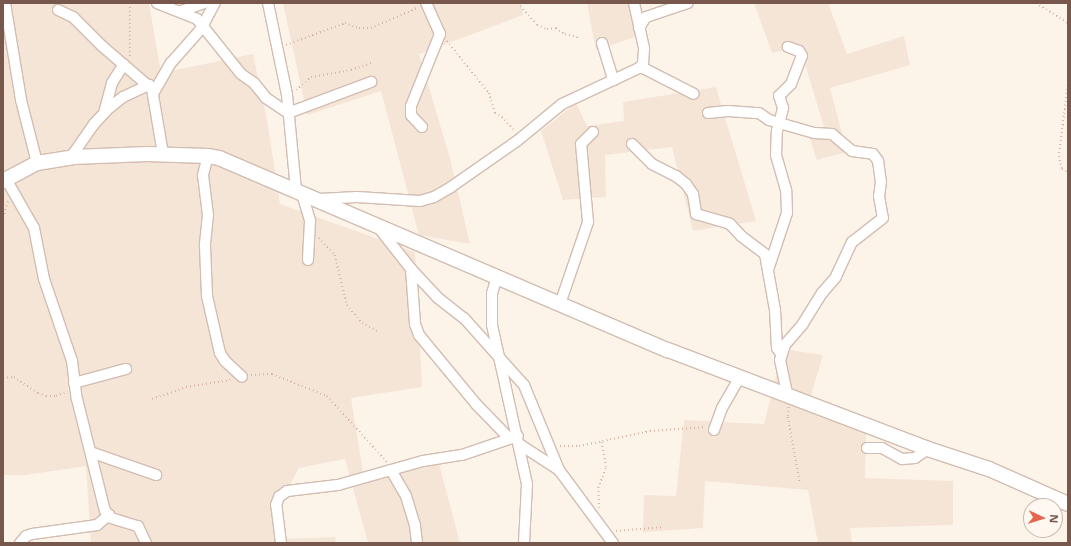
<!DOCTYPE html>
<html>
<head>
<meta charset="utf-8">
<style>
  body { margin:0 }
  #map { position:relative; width:1071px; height:546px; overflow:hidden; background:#fdf4e9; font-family:"Noto Sans",sans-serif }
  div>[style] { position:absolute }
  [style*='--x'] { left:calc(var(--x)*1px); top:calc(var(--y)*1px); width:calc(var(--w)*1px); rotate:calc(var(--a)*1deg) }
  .residential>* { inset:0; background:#f5e5d7 }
  .path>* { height:1.5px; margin-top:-0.75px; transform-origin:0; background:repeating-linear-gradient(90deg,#d8b4a3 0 1px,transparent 0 4px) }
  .roads { filter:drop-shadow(1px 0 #d2bdb1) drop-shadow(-1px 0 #d2bdb1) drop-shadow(0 1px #d2bdb1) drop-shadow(0 -1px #d2bdb1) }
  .street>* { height:10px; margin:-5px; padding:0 5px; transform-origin:5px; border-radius:5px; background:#fff }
  .secondary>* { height:14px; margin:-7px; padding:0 7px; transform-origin:7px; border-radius:7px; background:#fff }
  span { translate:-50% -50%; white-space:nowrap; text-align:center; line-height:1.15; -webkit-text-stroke:4px #fff8f0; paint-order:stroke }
  .frame { position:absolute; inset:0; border:4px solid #78584c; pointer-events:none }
  .north { position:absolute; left:1023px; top:498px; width:40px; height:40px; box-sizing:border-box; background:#fff8f0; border:1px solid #c9b8ae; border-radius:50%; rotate:94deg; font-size:11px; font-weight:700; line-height:16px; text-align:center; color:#78584c }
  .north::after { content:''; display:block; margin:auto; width:14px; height:18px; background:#e6654f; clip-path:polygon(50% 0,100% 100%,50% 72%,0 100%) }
</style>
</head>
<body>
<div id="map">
  <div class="residential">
    <i style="clip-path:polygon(3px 3px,149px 3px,161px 73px,253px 54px,267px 120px,280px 204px,415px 252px,422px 387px,351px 398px,363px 472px,438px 460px,460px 543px,368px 543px,345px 459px,299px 468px,282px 499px,285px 539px,335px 537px,336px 543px,91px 543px,86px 466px,26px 475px,3px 475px)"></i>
    <i style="clip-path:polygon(283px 3px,521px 3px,523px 15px,419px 54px,450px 158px,470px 244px,419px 235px,381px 91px,307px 115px)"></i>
    <i style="clip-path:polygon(587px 3px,636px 3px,644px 34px,596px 50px)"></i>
    <i style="clip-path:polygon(754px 3px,828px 3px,847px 54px,904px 36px,910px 65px,830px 88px,847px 152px,817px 160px,808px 133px,824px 127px,800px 47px,772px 53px)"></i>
    <i style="clip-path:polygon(716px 87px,756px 221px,693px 231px,672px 147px,605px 155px,606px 197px,563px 200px,541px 131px,576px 103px,587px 126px,624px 121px,623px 102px)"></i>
    <i style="clip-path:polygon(783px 349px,823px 355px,807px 409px,866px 431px,865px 478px,953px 481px,953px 525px,850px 528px,852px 543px,818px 543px,808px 490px,705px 481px,703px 528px,643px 532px,644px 495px,676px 496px,684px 420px,764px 424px)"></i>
  </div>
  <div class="path">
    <i style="--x:130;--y:3;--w:54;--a:90"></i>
    <i style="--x:518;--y:3;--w:29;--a:49"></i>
    <i style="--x:537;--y:25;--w:11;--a:22"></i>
    <i style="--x:547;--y:29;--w:9;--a:-6"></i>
    <i style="--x:556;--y:28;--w:11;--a:34"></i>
    <i style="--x:565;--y:34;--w:12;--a:14"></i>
    <i style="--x:577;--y:37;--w:4;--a:56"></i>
    <i style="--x:1036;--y:3;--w:38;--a:32"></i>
    <i style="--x:447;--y:41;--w:67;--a:51.1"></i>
    <i style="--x:489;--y:93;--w:21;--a:73"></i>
    <i style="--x:495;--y:113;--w:8;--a:30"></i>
    <i style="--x:502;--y:117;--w:19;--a:47"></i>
    <i style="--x:286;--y:45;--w:63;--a:-20.4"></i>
    <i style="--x:345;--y:23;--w:15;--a:20"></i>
    <i style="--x:359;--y:28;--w:12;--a:0"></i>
    <i style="--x:371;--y:28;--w:50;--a:-23.5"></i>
    <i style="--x:1068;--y:85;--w:72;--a:97.2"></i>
    <i style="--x:1059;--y:156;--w:13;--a:77"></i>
    <i style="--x:1062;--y:169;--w:7;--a:27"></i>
    <i style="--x:296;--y:90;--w:20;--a:-41"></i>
    <i style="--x:311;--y:77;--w:41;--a:-9.9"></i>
    <i style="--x:351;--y:70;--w:24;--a:-19"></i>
    <i style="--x:3;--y:218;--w:19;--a:-74"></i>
    <i style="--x:319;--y:238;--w:23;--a:47"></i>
    <i style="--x:335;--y:255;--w:51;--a:76.5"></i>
    <i style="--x:347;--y:305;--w:23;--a:50"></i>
    <i style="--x:362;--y:323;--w:18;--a:27"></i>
    <i style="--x:251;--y:375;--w:21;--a:-3"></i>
    <i style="--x:272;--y:374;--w:59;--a:21.8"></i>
    <i style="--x:327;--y:396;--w:89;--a:47.7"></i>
    <i style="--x:3;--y:378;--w:11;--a:-5"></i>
    <i style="--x:14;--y:377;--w:29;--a:34"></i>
    <i style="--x:38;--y:393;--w:9;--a:21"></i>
    <i style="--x:46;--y:396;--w:10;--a:0"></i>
    <i style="--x:56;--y:396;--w:12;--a:-20"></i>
    <i style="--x:152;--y:399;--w:36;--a:-19"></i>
    <i style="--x:186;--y:387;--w:45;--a:-9"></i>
    <i style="--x:789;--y:407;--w:10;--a:96"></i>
    <i style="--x:788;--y:417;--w:67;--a:79.7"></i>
    <i style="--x:560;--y:446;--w:19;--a:0"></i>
    <i style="--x:579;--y:446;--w:73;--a:-11.9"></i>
    <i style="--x:650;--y:431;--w:55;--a:-4.2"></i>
    <i style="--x:599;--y:508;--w:20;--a:-93"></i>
    <i style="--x:598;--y:488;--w:22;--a:-69"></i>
    <i style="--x:606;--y:467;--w:25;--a:-101"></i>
    <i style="--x:616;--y:531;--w:48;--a:-4.8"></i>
  </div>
  <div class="roads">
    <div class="street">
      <i style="--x:5;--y:3;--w:98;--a:80.6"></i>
      <i style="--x:21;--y:100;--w:65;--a:75.7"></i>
      <i style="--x:157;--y:3;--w:43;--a:21.8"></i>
      <i style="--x:197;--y:19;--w:70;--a:51.3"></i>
      <i style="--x:241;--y:74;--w:16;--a:35"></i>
      <i style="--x:254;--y:83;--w:19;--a:51"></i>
      <i style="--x:266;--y:98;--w:27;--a:34"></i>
      <i style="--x:288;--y:113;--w:89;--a:-20.5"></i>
      <i style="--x:268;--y:3;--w:94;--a:78.3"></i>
      <i style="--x:287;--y:95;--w:96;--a:84.6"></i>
      <i style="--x:58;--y:10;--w:17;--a:25"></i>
      <i style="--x:73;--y:17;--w:41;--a:45"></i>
      <i style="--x:102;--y:46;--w:66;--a:40.7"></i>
      <i style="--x:152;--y:89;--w:66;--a:80.4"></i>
      <i style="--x:181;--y:11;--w:24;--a:-19"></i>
      <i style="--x:639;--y:28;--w:13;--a:-58"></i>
      <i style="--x:646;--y:17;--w:44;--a:-18.4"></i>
      <i style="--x:602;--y:43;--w:39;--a:73"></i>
      <i style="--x:641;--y:67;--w:59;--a:27"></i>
      <i style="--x:154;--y:92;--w:34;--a:-60"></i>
      <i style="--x:171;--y:63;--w:45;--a:-48.6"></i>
      <i style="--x:201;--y:29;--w:30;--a:-62"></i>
      <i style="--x:104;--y:113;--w:31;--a:-75"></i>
      <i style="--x:112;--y:83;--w:22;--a:-58"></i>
      <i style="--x:708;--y:113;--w:20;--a:-6"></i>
      <i style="--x:728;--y:111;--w:31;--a:4"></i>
      <i style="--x:759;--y:113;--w:12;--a:35"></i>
      <i style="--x:769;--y:120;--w:47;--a:16.1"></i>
      <i style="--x:814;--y:133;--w:18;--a:3"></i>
      <i style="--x:832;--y:134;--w:26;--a:40"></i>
      <i style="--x:852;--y:151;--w:21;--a:8"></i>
      <i style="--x:873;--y:154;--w:9;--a:54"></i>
      <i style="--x:878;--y:161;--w:21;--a:82"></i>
      <i style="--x:881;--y:182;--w:14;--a:98"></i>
      <i style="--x:879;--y:196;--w:22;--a:80"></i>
      <i style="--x:883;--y:218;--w:39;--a:142"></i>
      <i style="--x:852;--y:242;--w:38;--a:115"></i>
      <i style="--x:836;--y:277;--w:21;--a:131"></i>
      <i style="--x:822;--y:293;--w:36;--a:122"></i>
      <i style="--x:803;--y:324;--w:28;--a:131"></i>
      <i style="--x:785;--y:345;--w:16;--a:108"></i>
      <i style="--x:780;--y:360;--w:35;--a:78"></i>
      <i style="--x:422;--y:127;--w:16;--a:-133"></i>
      <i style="--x:411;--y:115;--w:9;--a:-90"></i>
      <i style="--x:411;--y:106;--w:78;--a:-68.1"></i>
      <i style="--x:440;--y:34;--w:34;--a:-114"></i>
      <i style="--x:632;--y:144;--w:28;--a:45"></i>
      <i style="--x:652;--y:164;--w:27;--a:27"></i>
      <i style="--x:676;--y:176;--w:13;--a:39"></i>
      <i style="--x:686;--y:184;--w:12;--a:55"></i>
      <i style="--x:693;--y:194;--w:20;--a:81"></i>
      <i style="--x:696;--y:214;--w:35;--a:16"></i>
      <i style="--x:730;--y:224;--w:16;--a:47"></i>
      <i style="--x:741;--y:236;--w:30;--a:37"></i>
      <i style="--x:765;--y:254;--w:57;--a:79.9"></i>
      <i style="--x:775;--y:310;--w:38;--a:87"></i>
      <i style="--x:777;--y:348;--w:7;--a:56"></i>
      <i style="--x:208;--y:156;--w:20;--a:105"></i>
      <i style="--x:203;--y:175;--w:40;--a:82.9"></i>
      <i style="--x:208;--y:215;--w:31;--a:96"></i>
      <i style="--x:205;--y:246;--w:50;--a:87.7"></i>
      <i style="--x:207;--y:296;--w:58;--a:77.2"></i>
      <i style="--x:220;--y:353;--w:9;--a:58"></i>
      <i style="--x:225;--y:361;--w:23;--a:43"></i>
      <i style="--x:71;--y:157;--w:40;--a:-55.1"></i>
      <i style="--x:94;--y:124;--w:22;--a:-47"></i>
      <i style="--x:109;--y:108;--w:18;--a:-38"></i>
      <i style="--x:123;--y:97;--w:29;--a:-25"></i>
      <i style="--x:6;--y:179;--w:56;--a:60.3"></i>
      <i style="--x:34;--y:228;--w:52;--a:78.9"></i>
      <i style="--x:44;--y:279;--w:87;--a:71.1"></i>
      <i style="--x:72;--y:361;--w:38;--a:83"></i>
      <i style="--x:77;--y:399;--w:115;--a:76"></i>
      <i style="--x:105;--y:511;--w:9;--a:49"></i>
      <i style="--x:111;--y:518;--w:28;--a:17"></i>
      <i style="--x:138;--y:526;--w:19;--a:65"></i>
      <i style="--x:302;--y:194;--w:28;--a:73"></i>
      <i style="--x:310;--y:221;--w:39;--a:93"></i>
      <i style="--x:319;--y:199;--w:38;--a:-3"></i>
      <i style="--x:357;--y:197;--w:63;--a:3.6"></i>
      <i style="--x:420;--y:201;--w:15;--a:-16"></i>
      <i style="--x:434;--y:197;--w:20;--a:-30"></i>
      <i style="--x:451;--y:187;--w:80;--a:-34.9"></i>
      <i style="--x:517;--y:141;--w:58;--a:-39.4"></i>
      <i style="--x:562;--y:104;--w:85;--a:-25.1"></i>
      <i style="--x:639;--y:68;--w:6;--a:-45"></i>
      <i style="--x:643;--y:64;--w:16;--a:-86"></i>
      <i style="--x:644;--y:48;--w:46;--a:-102.5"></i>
      <i style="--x:378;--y:227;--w:53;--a:51.8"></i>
      <i style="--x:411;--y:269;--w:55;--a:85.8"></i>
      <i style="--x:415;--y:324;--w:12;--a:70"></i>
      <i style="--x:419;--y:335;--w:91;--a:50.4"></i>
      <i style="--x:477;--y:405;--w:47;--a:45.9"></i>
      <i style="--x:411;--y:269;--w:40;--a:47"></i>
      <i style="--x:438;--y:298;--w:33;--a:38"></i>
      <i style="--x:464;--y:318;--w:90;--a:48.2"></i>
      <i style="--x:524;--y:385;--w:92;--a:67.6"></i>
      <i style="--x:768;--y:270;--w:60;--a:-71.6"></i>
      <i style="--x:787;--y:213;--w:23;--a:-92"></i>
      <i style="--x:786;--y:190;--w:36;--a:-106"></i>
      <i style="--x:776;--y:155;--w:24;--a:-88"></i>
      <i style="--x:777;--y:131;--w:24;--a:-75"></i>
      <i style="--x:783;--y:108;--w:13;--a:-108"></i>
      <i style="--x:779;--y:96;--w:17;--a:-45"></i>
      <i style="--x:791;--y:84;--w:30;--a:-69"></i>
      <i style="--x:802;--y:56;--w:6;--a:-121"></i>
      <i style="--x:799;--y:51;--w:12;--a:-160"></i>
      <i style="--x:497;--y:277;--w:17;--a:107"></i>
      <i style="--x:492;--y:293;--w:32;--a:90"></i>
      <i style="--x:492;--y:325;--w:163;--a:77.6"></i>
      <i style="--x:527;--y:484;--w:59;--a:92.9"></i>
      <i style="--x:560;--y:304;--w:87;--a:-71.1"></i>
      <i style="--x:588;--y:222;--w:78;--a:-95.1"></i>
      <i style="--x:581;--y:144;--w:17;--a:-45"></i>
      <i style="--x:74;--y:383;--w:54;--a:-15.1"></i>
      <i style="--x:714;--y:430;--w:23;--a:-70"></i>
      <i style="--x:722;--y:408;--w:36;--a:-60"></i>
      <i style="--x:519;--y:444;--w:48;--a:33"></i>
      <i style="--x:559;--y:470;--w:91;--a:53.5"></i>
      <i style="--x:867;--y:448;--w:15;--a:0"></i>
      <i style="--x:882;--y:448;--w:23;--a:29"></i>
      <i style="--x:902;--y:459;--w:13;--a:-4"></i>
      <i style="--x:915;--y:458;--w:16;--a:-35"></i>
      <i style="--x:93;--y:453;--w:67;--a:19.2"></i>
      <i style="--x:391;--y:470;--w:30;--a:60"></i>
      <i style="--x:406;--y:496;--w:31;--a:73"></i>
      <i style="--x:415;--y:526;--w:17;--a:83"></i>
      <i style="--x:20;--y:543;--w:9;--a:-49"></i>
      <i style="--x:26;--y:536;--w:6;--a:-18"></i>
      <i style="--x:32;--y:534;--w:66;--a:-7.9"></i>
      <i style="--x:97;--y:525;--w:16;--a:-40"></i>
      <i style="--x:281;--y:543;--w:38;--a:-97"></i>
      <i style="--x:276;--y:505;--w:9;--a:-69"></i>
      <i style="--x:279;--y:497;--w:10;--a:-37"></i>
      <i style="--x:287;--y:491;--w:51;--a:-6.7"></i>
      <i style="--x:338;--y:485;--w:88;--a:-15.8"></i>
      <i style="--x:423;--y:461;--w:39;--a:-9"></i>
      <i style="--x:462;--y:455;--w:59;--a:-18.7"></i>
    </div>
    <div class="secondary">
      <i style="--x:3;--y:181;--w:38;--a:-28"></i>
      <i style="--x:37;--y:163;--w:36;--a:-9"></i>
      <i style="--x:73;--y:157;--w:74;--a:-2.3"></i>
      <i style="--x:147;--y:154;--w:61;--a:1.9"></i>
      <i style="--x:208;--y:156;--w:11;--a:10"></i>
      <i style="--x:219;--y:158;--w:488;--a:23.2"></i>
      <i style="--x:668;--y:350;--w:278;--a:20.8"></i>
      <i style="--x:928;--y:449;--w:64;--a:18.2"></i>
      <i style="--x:989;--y:469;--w:86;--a:23.9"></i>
    </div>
  </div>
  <div class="frame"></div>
  <div class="north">N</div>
</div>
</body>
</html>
